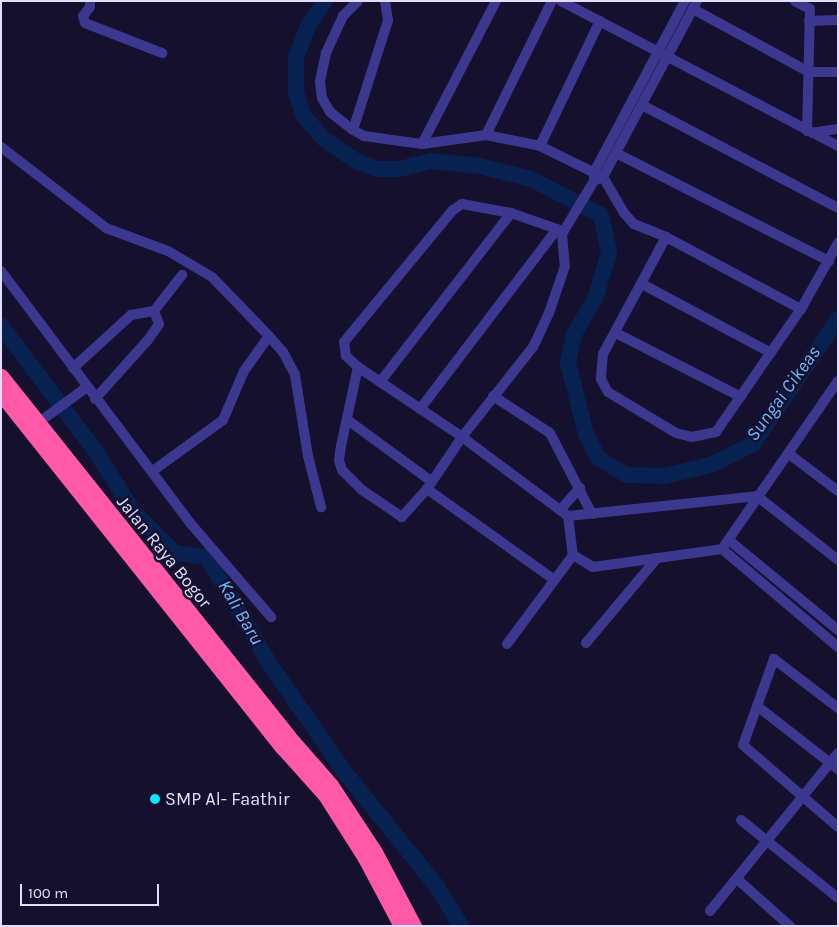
<!DOCTYPE html>
<html>
<head>
<meta charset="utf-8">
<style>
  body { margin:0 }
  #map { position:relative; width:839px; height:927px; overflow:hidden; background:#15102e; font-family:Karla,sans-serif }
  div>[style] { position:absolute }
  [style*='--x'] { left:calc(var(--x)*1px); top:calc(var(--y)*1px); width:calc(var(--w)*1px); rotate:calc(var(--a)*1deg) }
  .river>* { height:16px; margin:-8px; padding:0 8px; transform-origin:8px; border-radius:8px; background:#072250 }
  .street>* { height:10px; margin:-5px; padding:0 5px; transform-origin:5px; border-radius:5px; background:#3c3890 }
  .highway>* { height:15px; margin:-7.5px; padding:0 7.5px; transform-origin:7.5px; border-radius:7.5px; background:#ff59a8 }
  .dots>* { width:14px; height:14px; translate:-50% -50%; box-sizing:border-box; border:2px solid #15102e; border-radius:50% }
  span { translate:-50% -50%; white-space:nowrap; text-align:center; line-height:1.15; -webkit-text-stroke:5px #15102e; paint-order:stroke }
  .street-label { font-size:18px; color:#e1deff }
  .poi-label { font-size:18px; color:#e1deff }
  .left { translate:0 -50%; text-align:left }
  .water-label { font-size:19px; color:#6cbaff; font-style:italic }
  .frame { position:absolute; inset:0; border:2px solid #e1deff; pointer-events:none }
  .scale { position:absolute; left:20px; top:884px; width:139px; height:22px; box-sizing:border-box; border:2px solid #e1deff; border-top:0; padding-left:6px; font-size:15px; line-height:18px; white-space:nowrap; color:#e1deff; -webkit-text-stroke:4px #15102e; paint-order:stroke }
</style>
</head>
<body>
<div id="map">
  <div class="river">
    <i style="--x:325;--y:1;--w:30;--a:124"></i>
    <i style="--x:308;--y:26;--w:33;--a:111"></i>
    <i style="--x:296;--y:57;--w:35;--a:90"></i>
    <i style="--x:296;--y:92;--w:24;--a:73"></i>
    <i style="--x:303;--y:115;--w:33;--a:49"></i>
    <i style="--x:325;--y:140;--w:37;--a:34"></i>
    <i style="--x:356;--y:161;--w:22;--a:21"></i>
    <i style="--x:377;--y:169;--w:22;--a:0"></i>
    <i style="--x:399;--y:169;--w:33;--a:-14"></i>
    <i style="--x:431;--y:161;--w:49;--a:5.8"></i>
    <i style="--x:480;--y:166;--w:53;--a:14.3"></i>
    <i style="--x:531;--y:179;--w:79;--a:27.2"></i>
    <i style="--x:601;--y:215;--w:39;--a:78"></i>
    <i style="--x:609;--y:253;--w:48;--a:106.9"></i>
    <i style="--x:595;--y:299;--w:41;--a:121"></i>
    <i style="--x:574;--y:334;--w:30;--a:102"></i>
    <i style="--x:568;--y:363;--w:73;--a:75.8"></i>
    <i style="--x:586;--y:434;--w:27;--a:63"></i>
    <i style="--x:598;--y:458;--w:33;--a:31"></i>
    <i style="--x:626;--y:475;--w:39;--a:1"></i>
    <i style="--x:665;--y:476;--w:49;--a:-14"></i>
    <i style="--x:713;--y:464;--w:45;--a:-26.6"></i>
    <i style="--x:753;--y:444;--w:151;--a:-55.8"></i>
    <i style="--x:1;--y:326;--w:154;--a:52.9"></i>
    <i style="--x:94;--y:449;--w:73;--a:57.8"></i>
    <i style="--x:133;--y:511;--w:59;--a:45"></i>
    <i style="--x:175;--y:553;--w:32;--a:7"></i>
    <i style="--x:207;--y:557;--w:126;--a:59.6"></i>
    <i style="--x:271;--y:666;--w:131;--a:55.2"></i>
    <i style="--x:346;--y:774;--w:143;--a:51"></i>
    <i style="--x:436;--y:885;--w:48;--a:58.6"></i>
  </div>
  <div class="street">
    <i style="--x:90;--y:1;--w:6;--a:90"></i>
    <i style="--x:90;--y:7;--w:11;--a:128"></i>
    <i style="--x:83;--y:16;--w:7;--a:74"></i>
    <i style="--x:85;--y:23;--w:83;--a:21.3"></i>
    <i style="--x:358;--y:1;--w:21;--a:135"></i>
    <i style="--x:343;--y:16;--w:41;--a:114.7"></i>
    <i style="--x:326;--y:53;--w:30;--a:102"></i>
    <i style="--x:320;--y:82;--w:16;--a:83"></i>
    <i style="--x:322;--y:98;--w:16;--a:60"></i>
    <i style="--x:330;--y:112;--w:29;--a:38"></i>
    <i style="--x:353;--y:130;--w:13;--a:29"></i>
    <i style="--x:364;--y:136;--w:59;--a:7.9"></i>
    <i style="--x:422;--y:144;--w:65;--a:-8"></i>
    <i style="--x:486;--y:135;--w:55;--a:11.5"></i>
    <i style="--x:540;--y:146;--w:70;--a:26.2"></i>
    <i style="--x:603;--y:177;--w:42;--a:59.7"></i>
    <i style="--x:624;--y:213;--w:15;--a:48"></i>
    <i style="--x:634;--y:224;--w:35;--a:22"></i>
    <i style="--x:666;--y:237;--w:153;--a:28.1"></i>
    <i style="--x:561;--y:1;--w:313;--a:27.6"></i>
    <i style="--x:685;--y:1;--w:194;--a:118"></i>
    <i style="--x:594;--y:172;--w:9;--a:90"></i>
    <i style="--x:594;--y:181;--w:10;--a:-24"></i>
    <i style="--x:603;--y:177;--w:200;--a:-61.9"></i>
    <i style="--x:795;--y:1;--w:17;--a:28"></i>
    <i style="--x:810;--y:9;--w:122;--a:91.4"></i>
    <i style="--x:693;--y:9;--w:132;--a:28.5"></i>
    <i style="--x:809;--y:72;--w:29;--a:0"></i>
    <i style="--x:809;--y:21;--w:29;--a:-2"></i>
    <i style="--x:642;--y:105;--w:221;--a:27.7"></i>
    <i style="--x:353;--y:130;--w:115;--a:-72.3"></i>
    <i style="--x:388;--y:20;--w:19;--a:-99"></i>
    <i style="--x:812;--y:133;--w:26;--a:-9"></i>
    <i style="--x:486;--y:135;--w:149;--a:-63.8"></i>
    <i style="--x:422;--y:144;--w:161;--a:-62.6"></i>
    <i style="--x:540;--y:146;--w:139;--a:-64.4"></i>
    <i style="--x:1;--y:147;--w:133;--a:37.6"></i>
    <i style="--x:106;--y:228;--w:66;--a:20.4"></i>
    <i style="--x:168;--y:251;--w:51;--a:30.6"></i>
    <i style="--x:212;--y:277;--w:82;--a:46"></i>
    <i style="--x:269;--y:336;--w:21;--a:49"></i>
    <i style="--x:283;--y:352;--w:26;--a:62"></i>
    <i style="--x:295;--y:375;--w:82;--a:80.9"></i>
    <i style="--x:308;--y:456;--w:53;--a:75.7"></i>
    <i style="--x:616;--y:153;--w:239;--a:26.9"></i>
    <i style="--x:462;--y:204;--w:50;--a:10.4"></i>
    <i style="--x:511;--y:213;--w:49;--a:19.2"></i>
    <i style="--x:557;--y:229;--w:7;--a:45"></i>
    <i style="--x:562;--y:234;--w:32;--a:85"></i>
    <i style="--x:565;--y:266;--w:50;--a:108.8"></i>
    <i style="--x:549;--y:313;--w:38;--a:115"></i>
    <i style="--x:533;--y:347;--w:115;--a:128.3"></i>
    <i style="--x:462;--y:437;--w:63;--a:123.9"></i>
    <i style="--x:427;--y:489;--w:38;--a:132"></i>
    <i style="--x:402;--y:517;--w:48;--a:-146"></i>
    <i style="--x:362;--y:490;--w:28;--a:-135"></i>
    <i style="--x:342;--y:470;--w:10;--a:-107"></i>
    <i style="--x:339;--y:460;--w:14;--a:-82"></i>
    <i style="--x:341;--y:446;--w:81;--a:-77.9"></i>
    <i style="--x:358;--y:367;--w:16;--a:-137"></i>
    <i style="--x:346;--y:356;--w:14;--a:-98"></i>
    <i style="--x:344;--y:342;--w:171;--a:-50.5"></i>
    <i style="--x:453;--y:210;--w:11;--a:-34"></i>
    <i style="--x:562;--y:234;--w:62;--a:-58.9"></i>
    <i style="--x:666;--y:237;--w:133;--a:118.3"></i>
    <i style="--x:603;--y:354;--w:25;--a:95"></i>
    <i style="--x:601;--y:379;--w:15;--a:62"></i>
    <i style="--x:608;--y:392;--w:79;--a:31.1"></i>
    <i style="--x:676;--y:433;--w:16;--a:14"></i>
    <i style="--x:692;--y:437;--w:25;--a:-12"></i>
    <i style="--x:716;--y:432;--w:150;--a:-55.4"></i>
    <i style="--x:801;--y:309;--w:76;--a:-60.7"></i>
    <i style="--x:1;--y:271;--w:316;--a:53.1"></i>
    <i style="--x:191;--y:524;--w:123;--a:49.3"></i>
    <i style="--x:642;--y:284;--w:146;--a:28.1"></i>
    <i style="--x:616;--y:333;--w:140;--a:27.1"></i>
    <i style="--x:358;--y:367;--w:125;--a:33.9"></i>
    <i style="--x:462;--y:437;--w:132;--a:36.7"></i>
    <i style="--x:568;--y:516;--w:39;--a:83"></i>
    <i style="--x:573;--y:555;--w:23;--a:31"></i>
    <i style="--x:593;--y:567;--w:130;--a:-7.9"></i>
    <i style="--x:722;--y:549;--w:204;--a:-55.4"></i>
    <i style="--x:73;--y:368;--w:79;--a:-42.4"></i>
    <i style="--x:131;--y:315;--w:23;--a:-10"></i>
    <i style="--x:154;--y:311;--w:46;--a:-52.1"></i>
    <i style="--x:380;--y:382;--w:214;--a:-52.2"></i>
    <i style="--x:493;--y:396;--w:68;--a:33"></i>
    <i style="--x:550;--y:433;--w:91;--a:62.6"></i>
    <i style="--x:95;--y:399;--w:79;--a:-48.1"></i>
    <i style="--x:148;--y:340;--w:19;--a:-55"></i>
    <i style="--x:159;--y:324;--w:14;--a:-111"></i>
    <i style="--x:420;--y:409;--w:226;--a:-52.7"></i>
    <i style="--x:349;--y:421;--w:102;--a:36.2"></i>
    <i style="--x:38;--y:423;--w:61;--a:-36.3"></i>
    <i style="--x:789;--y:454;--w:61;--a:37.1"></i>
    <i style="--x:154;--y:470;--w:85;--a:-35.9"></i>
    <i style="--x:223;--y:420;--w:53;--a:-66.8"></i>
    <i style="--x:244;--y:371;--w:43;--a:-54.5"></i>
    <i style="--x:427;--y:489;--w:155;--a:35.5"></i>
    <i style="--x:560;--y:510;--w:30;--a:-48"></i>
    <i style="--x:568;--y:516;--w:190;--a:-6"></i>
    <i style="--x:757;--y:496;--w:103;--a:38.3"></i>
    <i style="--x:730;--y:541;--w:140;--a:39.5"></i>
    <i style="--x:722;--y:549;--w:152;--a:40.2"></i>
    <i style="--x:586;--y:643;--w:111;--a:-50.1"></i>
    <i style="--x:507;--y:644;--w:111;--a:-53.4"></i>
    <i style="--x:757;--y:706;--w:103;--a:37.9"></i>
    <i style="--x:838;--y:708;--w:81;--a:-142.6"></i>
    <i style="--x:774;--y:659;--w:91;--a:109.8"></i>
    <i style="--x:743;--y:745;--w:125;--a:40.8"></i>
    <i style="--x:741;--y:820;--w:124;--a:38.8"></i>
    <i style="--x:737;--y:879;--w:71;--a:41.6"></i>
    <i style="--x:710;--y:911;--w:203;--a:-51"></i>
  </div>
  <div class="highway">
    <i style="--x:1;--y:376;--w:460;--a:51.4"></i>
    <i style="--x:288;--y:736;--w:65;--a:48.7"></i>
    <i style="--x:331;--y:785;--w:80;--a:56.7"></i>
    <i style="--x:375;--y:852;--w:84;--a:62.2"></i>
    <i style="--x:1;--y:394;--w:451;--a:51.5"></i>
    <i style="--x:282;--y:747;--w:64;--a:48.1"></i>
    <i style="--x:325;--y:795;--w:75;--a:57.6"></i>
    <i style="--x:365;--y:858;--w:77;--a:62.1"></i>
  </div>
  <div class="dots">
    <i style="left:155px;top:799px;background:#0ae6ff"></i>
  </div>
  <div class="street-label">
    <span style="left:164px;top:552px;rotate:51deg">Jalan Raya Bogor</span>
  </div>
  <div class="poi-label">
    <span class="left" style="left:165px;top:799px">SMP Al- Faathir</span>
  </div>
  <div class="water-label">
    <span style="left:784px;top:394px;rotate:-54deg">Sungai Cikeas</span>
    <span style="left:240px;top:613px;rotate:60deg">Kali Baru</span>
  </div>
  <div class="frame"></div>
  <div class="scale">100 m</div>
</div>
</body>
</html>
